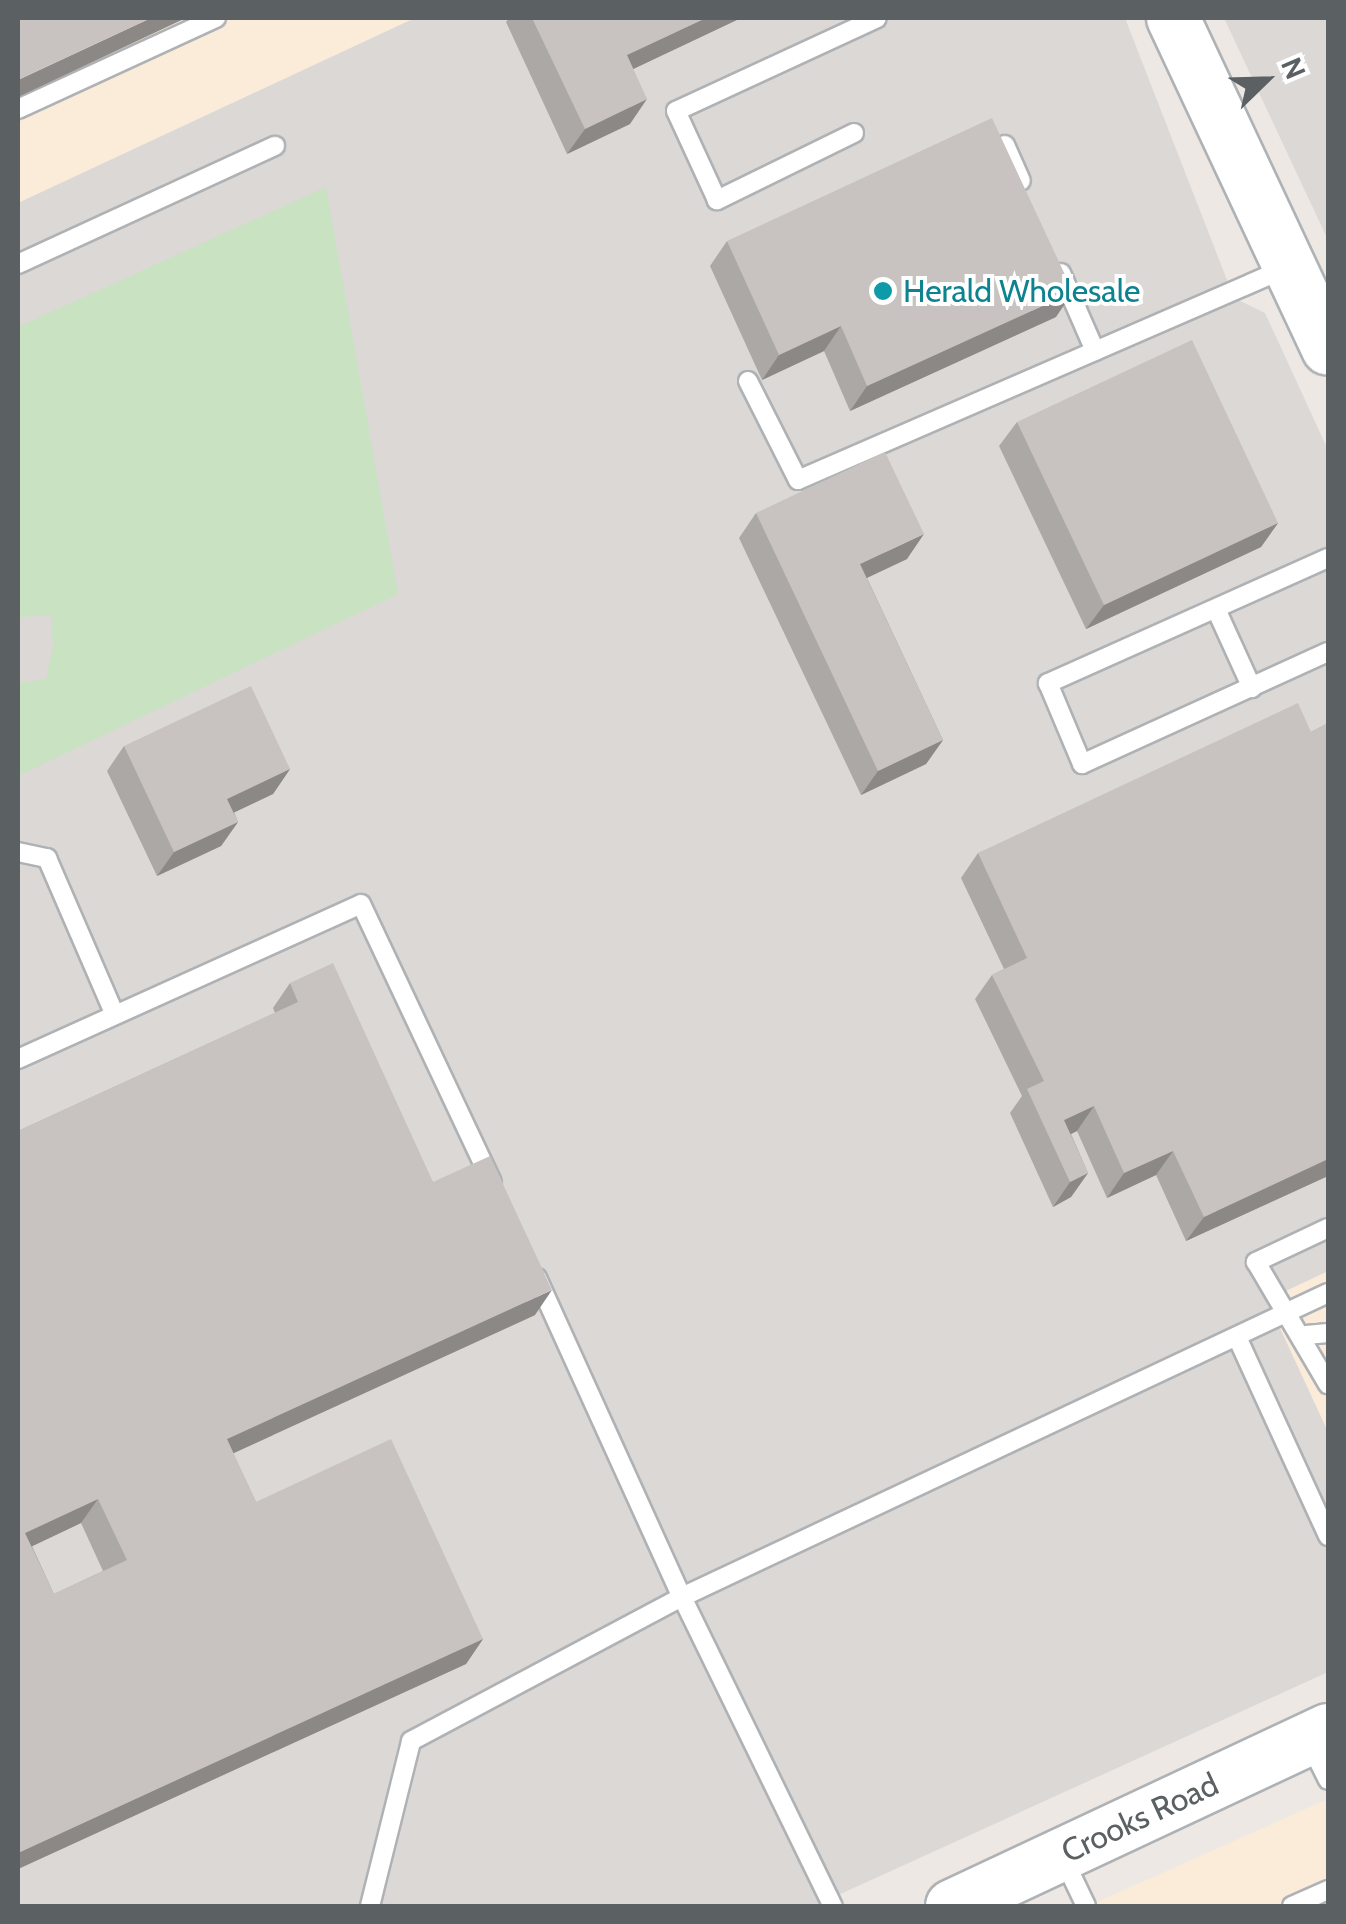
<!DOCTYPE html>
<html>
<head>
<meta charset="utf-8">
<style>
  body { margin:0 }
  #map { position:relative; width:1346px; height:1924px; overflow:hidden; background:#ede8e3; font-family:Cabin,sans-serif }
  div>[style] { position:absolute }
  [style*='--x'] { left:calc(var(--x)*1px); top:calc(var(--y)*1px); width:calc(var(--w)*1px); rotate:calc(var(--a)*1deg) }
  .commercial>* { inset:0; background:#fbecda }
  .industrial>* { inset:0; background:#dbd8d6 }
  .green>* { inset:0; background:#c9e2c2 }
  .roads { filter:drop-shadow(2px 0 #afb2b5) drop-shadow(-2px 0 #afb2b5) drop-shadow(0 2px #afb2b5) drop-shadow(0 -2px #afb2b5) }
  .lane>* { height:18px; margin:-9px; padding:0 9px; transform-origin:9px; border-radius:9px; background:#fff }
  .secondary>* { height:52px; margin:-26px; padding:0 26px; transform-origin:26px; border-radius:26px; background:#fff }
  .wall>* { inset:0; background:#aca8a5 }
  .shaded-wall>* { inset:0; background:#8c8886 }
  .building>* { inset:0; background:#c8c3c0 }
  .dots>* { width:28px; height:28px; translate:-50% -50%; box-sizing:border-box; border:5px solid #fff; border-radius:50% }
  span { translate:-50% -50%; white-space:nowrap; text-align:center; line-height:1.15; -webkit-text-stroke:8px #fff; paint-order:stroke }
  .culture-label { font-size:32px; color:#0d838f }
  .left { translate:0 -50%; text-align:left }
  .street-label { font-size:32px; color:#5b6063 }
  .frame { position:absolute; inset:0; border:20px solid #5b6063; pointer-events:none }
  .north { position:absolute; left:1216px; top:30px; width:100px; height:100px; -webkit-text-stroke:8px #fff; paint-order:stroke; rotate:67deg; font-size:28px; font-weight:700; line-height:40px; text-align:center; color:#5b6063 }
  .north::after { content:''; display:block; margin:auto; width:35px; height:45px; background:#5b6063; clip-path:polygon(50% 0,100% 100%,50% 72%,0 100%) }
</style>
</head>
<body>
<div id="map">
  <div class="commercial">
    <i style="clip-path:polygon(18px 18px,415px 18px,18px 203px)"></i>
    <i style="clip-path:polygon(1328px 1271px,1328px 1432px,1267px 1300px)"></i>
    <i style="clip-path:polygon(1328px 1799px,1328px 1906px,1088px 1906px)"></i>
  </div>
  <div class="industrial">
    <i style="clip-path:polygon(415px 18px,1125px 18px,1234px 298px,1265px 313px,1328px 450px,1328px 1271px,1267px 1300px,1328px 1432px,1328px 1672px,814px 1906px,18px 1906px,18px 203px)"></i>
    <i style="clip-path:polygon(1224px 18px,1328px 18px,1328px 240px)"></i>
  </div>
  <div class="green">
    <i style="clip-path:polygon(326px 187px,398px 594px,18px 776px,18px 683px,46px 679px,53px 646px,51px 615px,18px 617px,18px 327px)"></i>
  </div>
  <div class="roads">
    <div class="lane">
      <i style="--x:18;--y:109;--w:218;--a:-24.7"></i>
      <i style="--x:854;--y:133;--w:153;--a:153.9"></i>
      <i style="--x:717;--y:200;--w:98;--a:-114.7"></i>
      <i style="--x:676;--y:111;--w:221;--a:-24.8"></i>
      <i style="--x:1005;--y:145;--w:39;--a:66"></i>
      <i style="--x:18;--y:264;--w:283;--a:-24.7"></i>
      <i style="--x:1061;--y:273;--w:85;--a:66.4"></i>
      <i style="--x:748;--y:381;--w:111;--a:63.2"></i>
      <i style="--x:798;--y:480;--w:532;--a:-23.48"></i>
      <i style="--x:1328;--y:558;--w:307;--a:155.9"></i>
      <i style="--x:1048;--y:683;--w:88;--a:67.2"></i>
      <i style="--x:1082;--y:764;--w:270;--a:-24.5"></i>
      <i style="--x:1216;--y:609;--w:87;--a:65.5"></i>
      <i style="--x:18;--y:852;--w:30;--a:12"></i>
      <i style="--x:47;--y:858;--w:169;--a:66.6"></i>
      <i style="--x:18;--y:1059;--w:376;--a:-24.3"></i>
      <i style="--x:361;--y:904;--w:307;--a:64.8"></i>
      <i style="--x:1328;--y:1228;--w:80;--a:154.7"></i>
      <i style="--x:1256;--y:1262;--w:142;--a:59.5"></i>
      <i style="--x:537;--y:1278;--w:350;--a:65.6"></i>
      <i style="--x:682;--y:1597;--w:714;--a:-25.2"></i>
      <i style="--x:1306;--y:1335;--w:22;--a:-5"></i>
      <i style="--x:1237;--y:1337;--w:219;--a:65.4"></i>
      <i style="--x:1310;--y:1744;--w:40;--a:63.4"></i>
      <i style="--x:1064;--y:1860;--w:51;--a:64.4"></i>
      <i style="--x:370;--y:1906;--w:170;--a:-76"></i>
      <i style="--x:411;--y:1741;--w:307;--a:-28"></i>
      <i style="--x:682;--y:1597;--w:344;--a:64"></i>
      <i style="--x:1292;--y:1906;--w:39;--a:-24"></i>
    </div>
    <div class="secondary">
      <i style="--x:1173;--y:18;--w:365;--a:64.9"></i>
      <i style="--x:952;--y:1906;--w:415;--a:-25.1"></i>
    </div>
  </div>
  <div class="wall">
    <i style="clip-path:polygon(509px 18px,741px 18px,633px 69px,630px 124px,567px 154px,506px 22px)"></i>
    <i style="clip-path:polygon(727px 241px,1056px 317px,850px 411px,824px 351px,762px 380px,710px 266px)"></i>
    <i style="clip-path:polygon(1017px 422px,1278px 523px,1261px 547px,1086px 629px,999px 446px)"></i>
    <i style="clip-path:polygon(756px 513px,907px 559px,867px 578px,943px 740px,926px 764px,861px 795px,739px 538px)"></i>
    <i style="clip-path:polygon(1328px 723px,1328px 1176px,1186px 1241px,1156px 1175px,1107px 1198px,1077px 1131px,1071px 1134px,1088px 1173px,1071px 1197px,1053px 1207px,1010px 1113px,1022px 1096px,975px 999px,992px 975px,1004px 969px,961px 878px,978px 853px,1311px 732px)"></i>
    <i style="clip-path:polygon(124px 746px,290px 769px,273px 794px,234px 812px,238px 822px,221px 846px,157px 876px,107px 771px)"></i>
    <i style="clip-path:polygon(evenodd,290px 983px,433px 1182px,535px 1315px,233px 1453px,256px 1502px,483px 1639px,466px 1664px,18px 1869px,18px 1131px,275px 1013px,273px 1008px,290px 983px,81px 1523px,103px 1571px,54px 1594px,32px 1546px,81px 1523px)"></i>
  </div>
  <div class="shaded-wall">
    <i style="clip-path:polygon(151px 18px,186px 18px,18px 97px,18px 80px)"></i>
    <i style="clip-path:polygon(706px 18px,741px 18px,610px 80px,627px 55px)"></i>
    <i style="clip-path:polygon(647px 99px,630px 124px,567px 154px,585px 129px)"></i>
    <i style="clip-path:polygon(1073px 292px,1056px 317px,850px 411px,867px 386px)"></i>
    <i style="clip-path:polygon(841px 326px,824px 351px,762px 380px,779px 355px)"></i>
    <i style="clip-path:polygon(1278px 523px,1261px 547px,1086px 629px,1104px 605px)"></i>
    <i style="clip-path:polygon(924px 534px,907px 559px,843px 589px,860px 564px)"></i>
    <i style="clip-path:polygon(943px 740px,926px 764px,861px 795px,878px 771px)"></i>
    <i style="clip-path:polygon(290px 769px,273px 794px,210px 824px,227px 799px)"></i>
    <i style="clip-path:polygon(238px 822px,221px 846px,157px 876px,174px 852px)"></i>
    <i style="clip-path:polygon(1094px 1106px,1077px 1131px,1052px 1143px,1064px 1120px)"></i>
    <i style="clip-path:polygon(1173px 1151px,1156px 1175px,1107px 1198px,1124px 1173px)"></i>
    <i style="clip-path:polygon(1328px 1159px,1328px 1176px,1186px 1241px,1204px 1217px)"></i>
    <i style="clip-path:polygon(1088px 1173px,1071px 1197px,1053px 1207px,1070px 1182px)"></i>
    <i style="clip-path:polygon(552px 1290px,535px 1315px,210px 1464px,227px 1439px)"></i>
    <i style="clip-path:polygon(98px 1499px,81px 1523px,18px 1553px,25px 1533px)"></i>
    <i style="clip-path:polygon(483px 1639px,466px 1664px,18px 1869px,18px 1853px)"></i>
  </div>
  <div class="building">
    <i style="clip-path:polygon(18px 18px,151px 18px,18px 80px)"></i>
    <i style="clip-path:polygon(532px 18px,706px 18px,627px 55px,647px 99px,585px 129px)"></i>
    <i style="clip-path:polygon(992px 118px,1073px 292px,867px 386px,841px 326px,779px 355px,727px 241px)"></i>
    <i style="clip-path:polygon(1192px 340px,1278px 523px,1104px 605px,1017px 422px)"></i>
    <i style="clip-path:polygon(885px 452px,924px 534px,860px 564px,943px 740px,878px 771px,756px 513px)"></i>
    <i style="clip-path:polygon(251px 686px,290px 769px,227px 799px,238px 822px,174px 852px,124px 746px)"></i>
    <i style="clip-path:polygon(1298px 703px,1311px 732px,1328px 723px,1328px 1159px,1204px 1217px,1173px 1151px,1124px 1173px,1094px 1106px,1064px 1120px,1088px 1173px,1070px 1182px,1027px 1089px,1044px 1081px,992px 975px,1027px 958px,978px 853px)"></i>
    <i style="clip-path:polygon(evenodd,333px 963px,433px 1182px,490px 1156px,552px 1290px,227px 1439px,256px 1502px,391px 1439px,483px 1639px,18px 1853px,18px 1131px,298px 1002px,290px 983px,333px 963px,98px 1499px,127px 1560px,54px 1594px,25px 1533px,98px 1499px)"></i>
  </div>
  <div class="dots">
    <i style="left:883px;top:291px;background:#0f9aa8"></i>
  </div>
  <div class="culture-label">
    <span class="left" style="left:903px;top:291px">Herald Wholesale</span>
  </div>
  <div class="street-label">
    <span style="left:1140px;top:1818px;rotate:-25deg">Crooks Road</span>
  </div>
  <div class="frame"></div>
  <div class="north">N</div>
</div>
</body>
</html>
